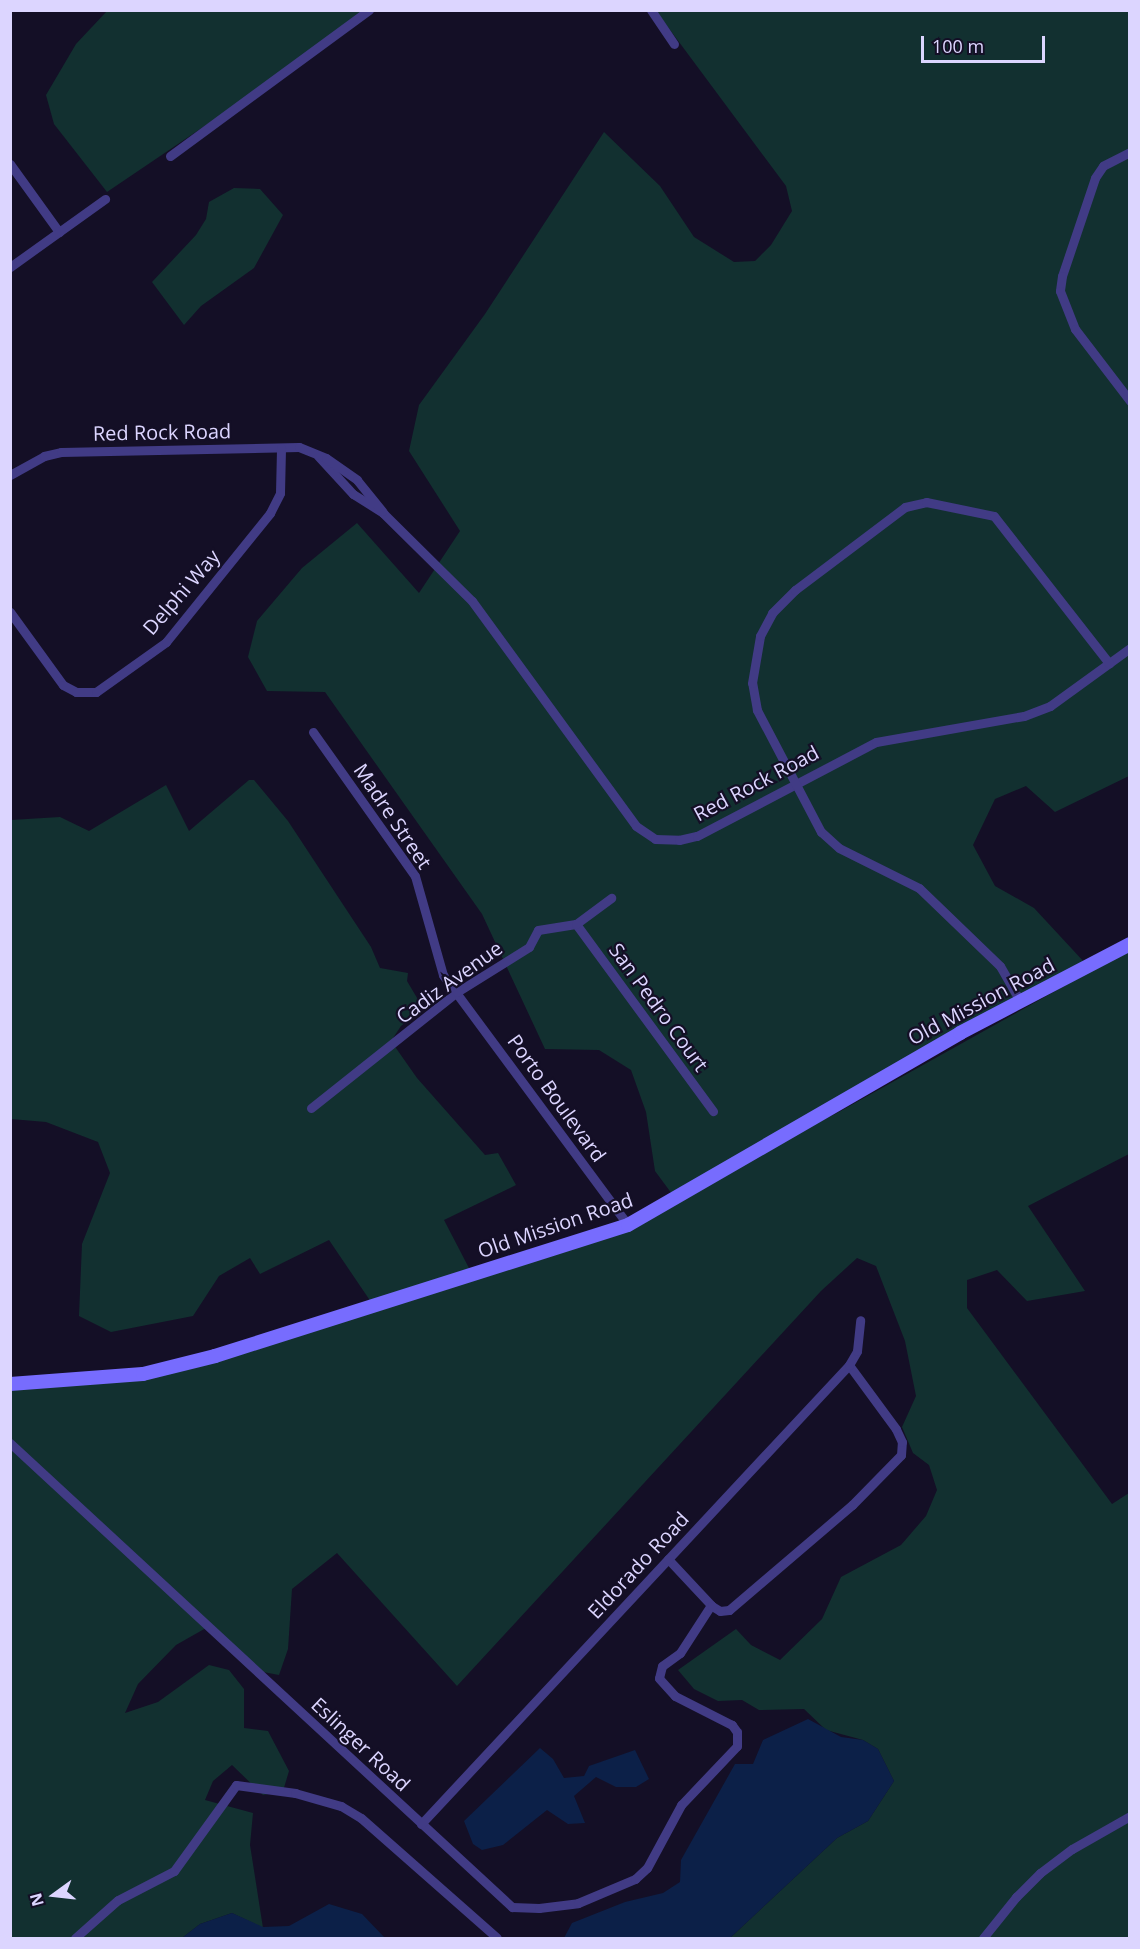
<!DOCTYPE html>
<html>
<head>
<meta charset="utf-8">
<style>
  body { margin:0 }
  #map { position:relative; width:1140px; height:1949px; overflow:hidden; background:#140f26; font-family:"Open Sans",sans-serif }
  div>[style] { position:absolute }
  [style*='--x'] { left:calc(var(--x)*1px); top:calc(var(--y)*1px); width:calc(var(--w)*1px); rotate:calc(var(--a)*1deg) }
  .green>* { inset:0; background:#123030 }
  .water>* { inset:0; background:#0c2048 }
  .street>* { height:9px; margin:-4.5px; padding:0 4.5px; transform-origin:4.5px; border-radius:4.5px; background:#413b85 }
  .secondary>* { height:14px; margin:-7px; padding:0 7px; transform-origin:7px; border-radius:7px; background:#776cfe }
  span { translate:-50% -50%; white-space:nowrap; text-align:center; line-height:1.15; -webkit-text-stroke:4.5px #140f26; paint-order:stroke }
  .street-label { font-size:20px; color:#dcd5ff }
  .frame { position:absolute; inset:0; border:12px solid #dcd5ff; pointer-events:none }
  .north { position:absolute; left:24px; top:1865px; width:60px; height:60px; -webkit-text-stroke:4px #140f26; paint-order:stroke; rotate:255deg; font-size:16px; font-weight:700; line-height:24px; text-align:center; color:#dcd5ff }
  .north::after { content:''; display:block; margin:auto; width:21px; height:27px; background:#dcd5ff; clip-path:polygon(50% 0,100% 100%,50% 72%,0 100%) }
  .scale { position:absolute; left:921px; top:36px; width:124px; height:27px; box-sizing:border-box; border:3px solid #dcd5ff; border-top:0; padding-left:8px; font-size:18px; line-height:21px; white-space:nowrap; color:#dcd5ff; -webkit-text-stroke:4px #140f26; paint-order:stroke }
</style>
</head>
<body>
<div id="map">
  <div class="green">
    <i style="clip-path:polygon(107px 11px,375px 11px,107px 192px,54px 124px,46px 95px,76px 44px)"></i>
    <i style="clip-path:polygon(656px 11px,1129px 11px,1129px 776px,1055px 812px,1026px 786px,995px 799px,973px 845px,995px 886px,1034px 908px,1085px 963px,672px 1194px,655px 1171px,646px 1112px,631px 1070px,599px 1050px,545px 1049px,482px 914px,325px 692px,267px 691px,248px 657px,257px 621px,302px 568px,357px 523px,419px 593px,460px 531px,409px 451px,419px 405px,485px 314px,604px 132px,660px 186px,694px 237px,734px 262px,755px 261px,771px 245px,792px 211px,786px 186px)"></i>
    <i style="clip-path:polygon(234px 188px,260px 189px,283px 215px,254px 268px,201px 306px,184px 325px,152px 282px,196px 235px,206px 219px,209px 202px)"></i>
    <i style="clip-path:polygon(249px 780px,254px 780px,288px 821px,371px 947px,380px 968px,408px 973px,407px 981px,423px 1008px,401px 1026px,391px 1041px,417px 1078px,485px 1155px,498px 1153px,516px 1185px,444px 1220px,470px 1270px,371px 1302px,329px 1240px,260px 1274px,250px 1258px,219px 1276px,193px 1316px,111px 1332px,79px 1316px,82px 1244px,110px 1173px,98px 1142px,46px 1122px,11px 1119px,11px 820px,60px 817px,89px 831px,166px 785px,189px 831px)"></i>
    <i style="clip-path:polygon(1129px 950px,1129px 1154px,1028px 1206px,1085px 1291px,1027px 1301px,997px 1270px,967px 1280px,967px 1308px,1112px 1504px,1129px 1493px,1129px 1938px,730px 1938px,837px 1838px,868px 1821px,894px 1781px,878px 1749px,863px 1740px,826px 1730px,804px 1709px,759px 1710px,742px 1700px,718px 1701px,694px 1689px,678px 1670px,736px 1629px,751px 1645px,780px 1660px,822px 1619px,841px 1577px,901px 1545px,926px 1516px,937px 1490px,929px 1465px,913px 1453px,902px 1427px,916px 1396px,905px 1341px,876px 1266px,857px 1258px,821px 1291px,457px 1686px,337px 1553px,292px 1589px,288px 1649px,279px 1675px,248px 1669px,206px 1628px,176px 1645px,138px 1684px,125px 1713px,158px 1702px,209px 1665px,229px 1670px,244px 1689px,244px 1728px,268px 1731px,289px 1771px,283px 1791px,263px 1795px,232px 1765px,213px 1781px,205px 1800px,253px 1813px,250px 1845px,263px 1928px,232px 1913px,200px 1924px,182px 1938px,11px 1938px,11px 1388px,144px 1378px,560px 1252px,837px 1113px)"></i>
  </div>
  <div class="water">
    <i style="clip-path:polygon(808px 1719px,841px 1737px,863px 1740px,878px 1749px,894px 1781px,868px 1821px,837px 1838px,730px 1938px,564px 1938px,572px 1923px,625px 1902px,663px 1893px,680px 1882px,681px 1860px,735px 1764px,753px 1764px,763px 1740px)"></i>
    <i style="clip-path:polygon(540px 1748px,553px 1759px,564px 1778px,584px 1776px,589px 1766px,635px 1750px,649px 1779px,636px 1787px,616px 1787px,596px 1777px,574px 1796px,585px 1823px,568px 1824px,547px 1810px,503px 1845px,482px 1850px,473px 1844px,464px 1821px)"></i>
    <i style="clip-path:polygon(329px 1904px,362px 1914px,385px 1938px,182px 1938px,200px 1924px,232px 1913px,263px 1927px,289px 1926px)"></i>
  </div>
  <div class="street">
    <i style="--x:651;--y:10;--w:41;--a:55.9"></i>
    <i style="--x:1130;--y:152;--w:30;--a:153"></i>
    <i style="--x:1103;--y:166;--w:14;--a:124"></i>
    <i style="--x:1095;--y:178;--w:103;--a:108.6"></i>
    <i style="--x:1062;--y:276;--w:15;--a:98"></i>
    <i style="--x:1060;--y:291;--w:41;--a:68.5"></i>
    <i style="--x:1075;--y:329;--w:91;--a:52.6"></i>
    <i style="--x:170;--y:156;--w:247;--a:-36.3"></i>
    <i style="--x:10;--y:164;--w:84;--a:54.2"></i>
    <i style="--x:10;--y:267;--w:117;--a:-35.6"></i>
    <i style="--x:318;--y:456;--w:52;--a:47.4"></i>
    <i style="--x:353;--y:494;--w:36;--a:32"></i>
    <i style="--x:383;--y:513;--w:125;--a:44.7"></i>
    <i style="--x:472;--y:601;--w:278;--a:53.9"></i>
    <i style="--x:636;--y:826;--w:23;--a:34"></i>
    <i style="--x:655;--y:839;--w:24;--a:2"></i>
    <i style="--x:679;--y:840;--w:18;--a:-13"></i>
    <i style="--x:697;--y:836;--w:202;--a:-27.7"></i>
    <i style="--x:876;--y:742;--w:150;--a:-10"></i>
    <i style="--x:1024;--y:716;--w:28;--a:-21"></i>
    <i style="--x:1050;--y:706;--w:99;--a:-35.9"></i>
    <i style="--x:10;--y:475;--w:39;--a:-29"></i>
    <i style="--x:44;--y:456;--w:17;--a:-13"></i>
    <i style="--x:61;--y:452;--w:238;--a:-1.2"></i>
    <i style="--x:299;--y:447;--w:29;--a:22"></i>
    <i style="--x:326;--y:458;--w:38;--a:35"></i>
    <i style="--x:357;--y:480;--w:40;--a:51"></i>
    <i style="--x:10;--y:612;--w:90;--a:54"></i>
    <i style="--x:63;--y:685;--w:15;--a:28"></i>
    <i style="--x:76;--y:692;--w:20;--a:0"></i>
    <i style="--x:96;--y:692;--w:86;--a:-35.5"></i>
    <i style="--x:166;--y:642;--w:166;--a:-51.1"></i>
    <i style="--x:270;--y:513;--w:22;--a:-63"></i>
    <i style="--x:280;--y:493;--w:45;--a:-88.7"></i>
    <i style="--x:313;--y:732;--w:176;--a:54.7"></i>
    <i style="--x:415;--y:876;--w:103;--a:74.2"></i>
    <i style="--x:443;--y:975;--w:311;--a:53.5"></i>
    <i style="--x:576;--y:924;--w:232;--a:53.8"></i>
    <i style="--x:1020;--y:1001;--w:40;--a:-119.7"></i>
    <i style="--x:1000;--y:966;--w:112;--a:-136.1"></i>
    <i style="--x:919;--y:888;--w:89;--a:-153.4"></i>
    <i style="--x:839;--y:848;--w:24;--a:-138"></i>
    <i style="--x:821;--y:832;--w:138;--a:-117.7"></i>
    <i style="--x:757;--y:710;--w:27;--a:-100"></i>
    <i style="--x:752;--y:683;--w:48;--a:-80.3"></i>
    <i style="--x:760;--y:636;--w:26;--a:-62"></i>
    <i style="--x:772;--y:613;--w:33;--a:-45"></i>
    <i style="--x:795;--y:590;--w:138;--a:-37"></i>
    <i style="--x:905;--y:507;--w:22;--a:-13"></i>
    <i style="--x:926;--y:502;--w:69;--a:11.6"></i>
    <i style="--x:994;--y:516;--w:187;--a:52"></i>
    <i style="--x:311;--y:1108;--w:186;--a:-38.5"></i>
    <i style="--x:457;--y:992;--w:85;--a:-32"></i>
    <i style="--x:529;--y:947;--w:19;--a:-62"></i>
    <i style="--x:538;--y:930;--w:38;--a:-9"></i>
    <i style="--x:576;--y:924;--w:44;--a:-36.6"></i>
    <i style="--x:10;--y:1443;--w:684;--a:42.75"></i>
    <i style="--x:512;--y:1907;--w:27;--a:2"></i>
    <i style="--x:539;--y:1908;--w:39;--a:-7"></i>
    <i style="--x:578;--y:1903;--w:62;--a:-22.8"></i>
    <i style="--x:635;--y:1879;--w:16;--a:-43"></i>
    <i style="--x:647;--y:1868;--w:72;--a:-61.6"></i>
    <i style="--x:681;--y:1805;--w:81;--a:-46.5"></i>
    <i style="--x:737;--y:1746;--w:14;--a:-90"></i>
    <i style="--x:737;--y:1732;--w:9;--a:-126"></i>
    <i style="--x:732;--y:1725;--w:64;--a:-153"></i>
    <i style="--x:675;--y:1696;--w:24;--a:-132"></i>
    <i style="--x:659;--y:1678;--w:12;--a:-76"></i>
    <i style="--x:662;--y:1666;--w:22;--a:-36"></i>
    <i style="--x:680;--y:1653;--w:57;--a:-57.1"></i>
    <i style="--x:668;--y:1559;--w:64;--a:46.9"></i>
    <i style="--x:712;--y:1606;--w:9;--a:32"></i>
    <i style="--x:720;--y:1611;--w:9;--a:-6"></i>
    <i style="--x:729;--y:1610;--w:162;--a:-40.5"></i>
    <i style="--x:852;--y:1505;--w:70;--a:-45.6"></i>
    <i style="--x:901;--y:1455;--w:13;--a:-86"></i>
    <i style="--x:902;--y:1442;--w:14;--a:-115"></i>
    <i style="--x:896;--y:1429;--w:79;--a:-126.3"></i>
    <i style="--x:421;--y:1824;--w:628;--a:-47"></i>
    <i style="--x:849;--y:1365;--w:16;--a:-60"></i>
    <i style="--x:857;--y:1351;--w:31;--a:-84"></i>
    <i style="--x:75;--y:1938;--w:57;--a:-41.5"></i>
    <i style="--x:118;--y:1900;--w:63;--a:-27.4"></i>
    <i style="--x:174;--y:1871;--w:106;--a:-54.2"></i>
    <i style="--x:236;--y:1785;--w:60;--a:7.7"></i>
    <i style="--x:295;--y:1793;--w:48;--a:15.8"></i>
    <i style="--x:341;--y:1806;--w:23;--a:31"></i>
    <i style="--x:361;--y:1818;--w:181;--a:41.4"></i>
    <i style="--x:983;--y:1938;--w:53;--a:-51.2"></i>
    <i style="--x:1016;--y:1897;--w:34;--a:-45"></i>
    <i style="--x:1040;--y:1873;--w:40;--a:-37"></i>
    <i style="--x:1072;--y:1849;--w:67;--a:-29.6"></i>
  </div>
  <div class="secondary">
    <i style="--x:10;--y:1384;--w:133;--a:-4.3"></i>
    <i style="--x:143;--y:1374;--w:74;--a:-14"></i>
    <i style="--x:215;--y:1356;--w:433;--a:-17.6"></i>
    <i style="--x:628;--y:1225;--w:384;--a:-30"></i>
    <i style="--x:960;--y:1033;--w:192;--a:-27.6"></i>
  </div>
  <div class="street-label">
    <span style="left:162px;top:432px;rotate:-1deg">Red Rock Road</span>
    <span style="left:181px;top:592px;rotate:-49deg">Delphi Way</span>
    <span style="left:756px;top:783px;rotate:-28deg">Red Rock Road</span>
    <span style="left:393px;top:816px;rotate:56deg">Madre Street</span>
    <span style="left:449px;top:982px;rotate:-36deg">Cadiz Avenue</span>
    <span style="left:981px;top:1001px;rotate:-28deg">Old Mission Road</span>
    <span style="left:659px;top:1007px;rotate:54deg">San Pedro Court</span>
    <span style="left:557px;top:1098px;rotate:54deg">Porto Boulevard</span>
    <span style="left:555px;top:1225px;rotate:-19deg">Old Mission Road</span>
    <span style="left:638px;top:1565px;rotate:-47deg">Eldorado Road</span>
    <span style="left:361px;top:1744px;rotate:43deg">Eslinger Road</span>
  </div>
  <div class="frame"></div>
  <div class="north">N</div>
  <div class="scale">100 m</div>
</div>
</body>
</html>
